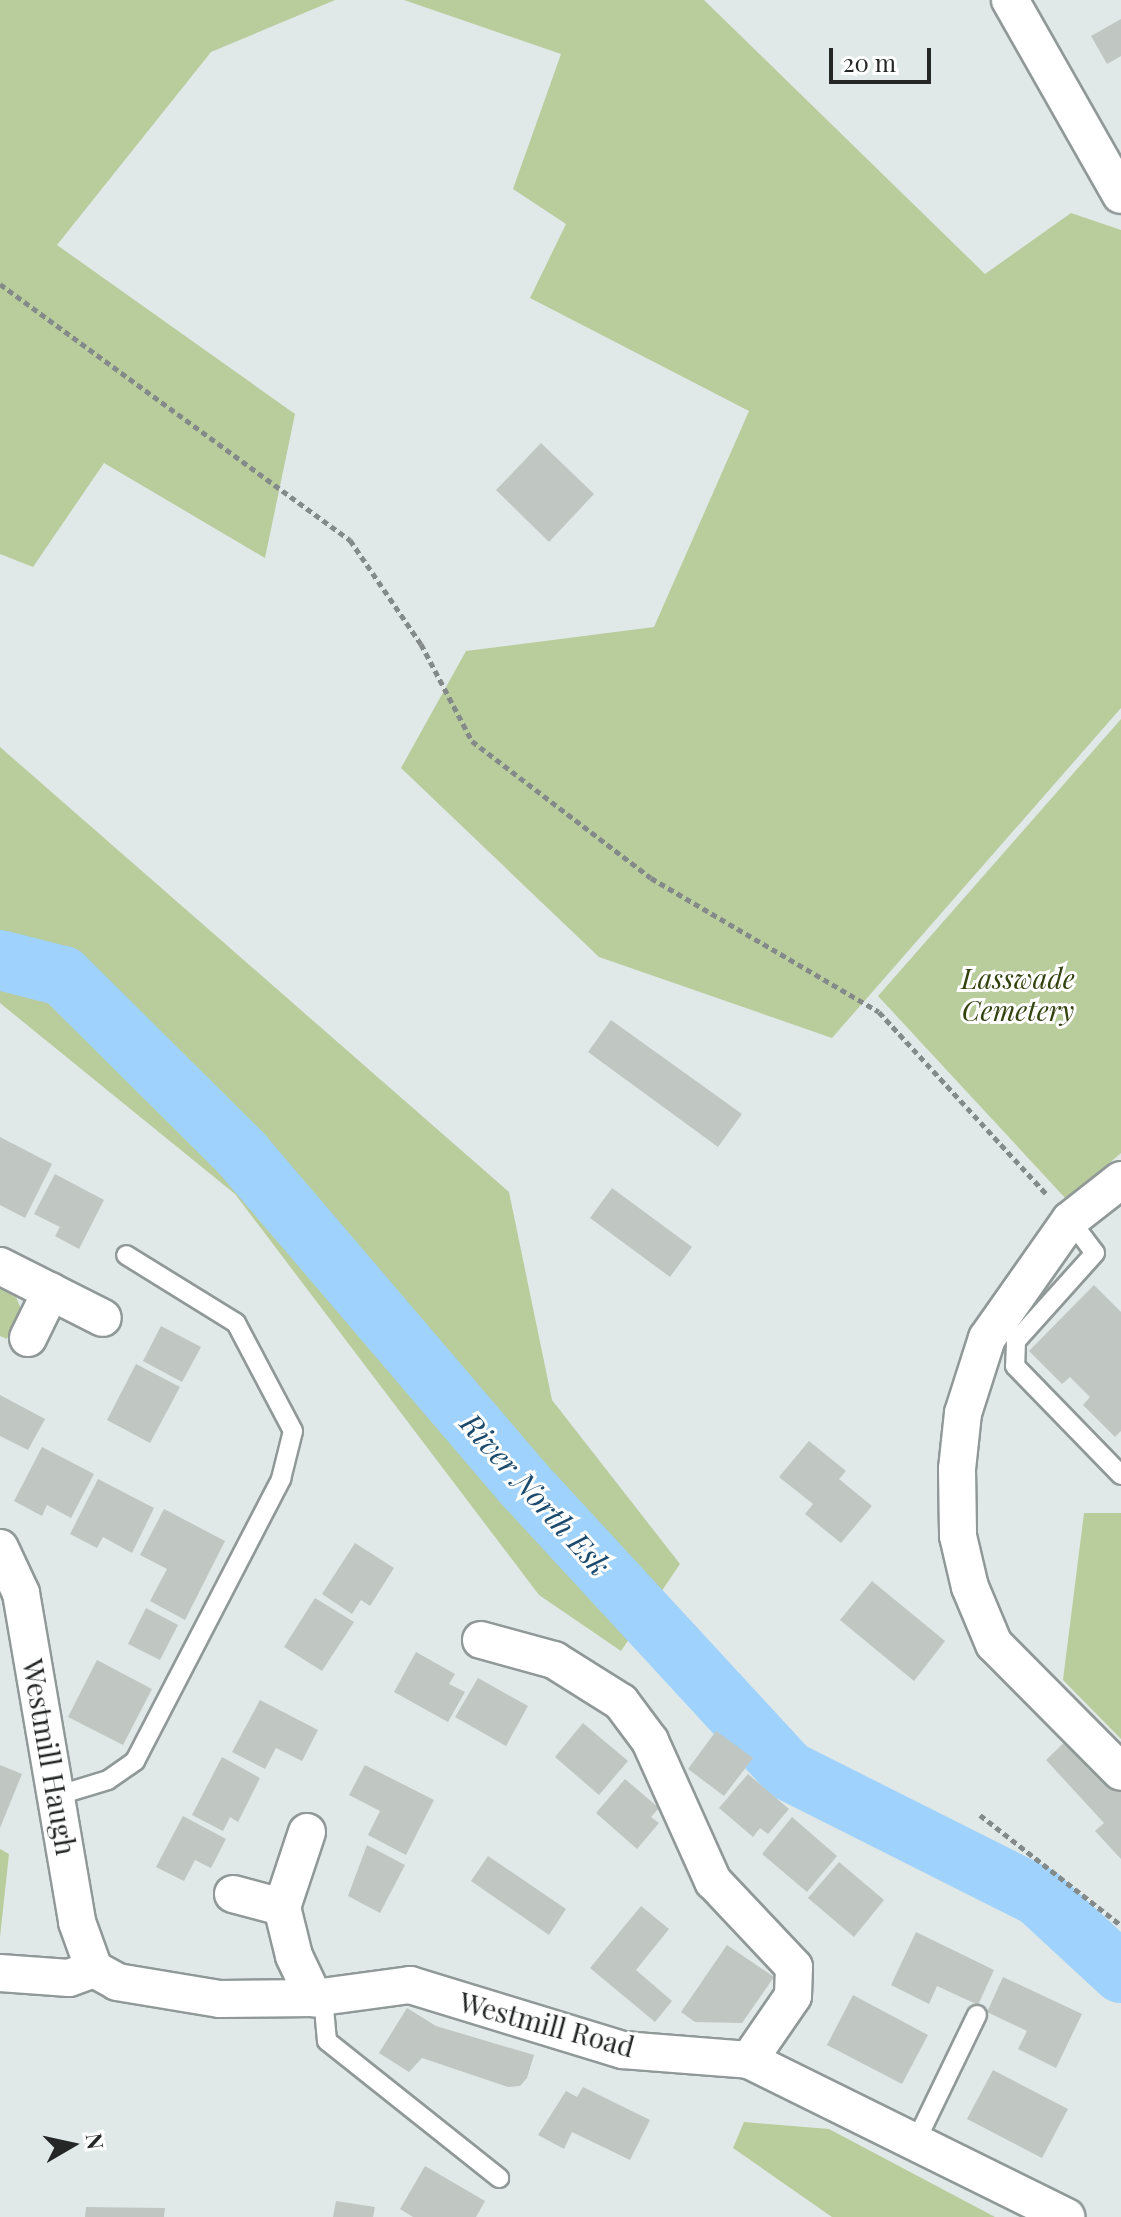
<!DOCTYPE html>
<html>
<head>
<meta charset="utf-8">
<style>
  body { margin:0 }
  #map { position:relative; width:1121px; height:2217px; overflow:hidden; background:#e0e9e8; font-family:"Playfair Display",serif }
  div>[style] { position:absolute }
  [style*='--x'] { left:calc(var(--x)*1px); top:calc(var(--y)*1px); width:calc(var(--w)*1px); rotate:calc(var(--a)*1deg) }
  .green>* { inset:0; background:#b9cc9c }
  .river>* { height:60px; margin:-30px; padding:0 30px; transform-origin:30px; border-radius:30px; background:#9fd2fc }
  .building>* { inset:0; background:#c0c7c2 }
  .path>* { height:5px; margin-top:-2.5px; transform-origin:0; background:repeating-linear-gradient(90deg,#848a89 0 6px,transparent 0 10px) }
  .roads { filter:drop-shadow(2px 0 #909997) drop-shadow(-2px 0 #909997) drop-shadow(0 2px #909997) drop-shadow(0 -2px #909997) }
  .service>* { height:18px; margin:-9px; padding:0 9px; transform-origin:9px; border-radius:9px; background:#fff }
  .minor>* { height:36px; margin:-18px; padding:0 18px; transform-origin:18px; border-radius:18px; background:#fff }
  span { translate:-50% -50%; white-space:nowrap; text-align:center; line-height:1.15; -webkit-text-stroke:6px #fff; paint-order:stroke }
  .park-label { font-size:28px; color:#33430f; font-style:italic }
  .street-label { font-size:28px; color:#242726 }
  .water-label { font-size:30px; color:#1b4a6d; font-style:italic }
  .north { position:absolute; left:32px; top:2105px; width:80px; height:80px; -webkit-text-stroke:6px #fff; paint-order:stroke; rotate:81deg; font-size:22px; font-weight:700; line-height:32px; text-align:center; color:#242726 }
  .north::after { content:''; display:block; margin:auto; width:28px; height:36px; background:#242726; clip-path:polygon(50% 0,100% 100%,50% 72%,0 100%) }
  .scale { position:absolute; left:829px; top:48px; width:102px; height:36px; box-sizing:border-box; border:4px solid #242726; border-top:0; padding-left:10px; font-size:24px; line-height:28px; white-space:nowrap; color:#242726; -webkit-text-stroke:6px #fff; paint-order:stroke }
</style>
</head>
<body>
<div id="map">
  <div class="green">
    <i style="clip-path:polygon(0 0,335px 0,211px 52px,57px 245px,295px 414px,265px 558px,104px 463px,33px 567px,0 554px)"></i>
    <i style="clip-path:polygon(404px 0,704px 0,985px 274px,1071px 213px,1121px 230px,1121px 708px,832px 1038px,599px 957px,401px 768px,466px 651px,654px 627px,749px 411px,530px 298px,566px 224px,513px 189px,561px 54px)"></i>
    <i style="clip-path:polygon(1121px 719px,1121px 1153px,1067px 1200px,878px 996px)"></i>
    <i style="clip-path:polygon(0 747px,509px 1192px,552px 1400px,680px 1564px,621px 1651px,539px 1595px,235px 1194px,0 1003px)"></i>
    <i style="clip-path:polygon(0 1289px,16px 1297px,21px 1309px,7px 1339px,0 1336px)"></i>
    <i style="clip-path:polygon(1084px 1513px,1121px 1513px,1121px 1739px,1063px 1680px)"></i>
    <i style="clip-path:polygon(0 1849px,9px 1854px,0 1937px)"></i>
    <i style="clip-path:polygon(744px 2122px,829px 2129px,995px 2217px,832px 2217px,733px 2148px)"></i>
  </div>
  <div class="river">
    <i style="--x:0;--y:960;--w:65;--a:14.3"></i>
    <i style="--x:63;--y:976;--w:252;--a:44.8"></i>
    <i style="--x:242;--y:1154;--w:431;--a:49.5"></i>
    <i style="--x:522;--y:1482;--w:393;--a:47.3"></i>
    <i style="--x:789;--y:1771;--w:280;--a:26.7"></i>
    <i style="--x:1039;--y:1897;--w:112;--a:42.8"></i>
  </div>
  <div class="building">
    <i style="clip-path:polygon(1121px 19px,1121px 56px,1107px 64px,1091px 36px)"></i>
    <i style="clip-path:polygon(541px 443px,594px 494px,549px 542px,496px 490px)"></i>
    <i style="clip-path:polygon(611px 1020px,742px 1114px,718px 1147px,588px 1052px)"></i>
    <i style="clip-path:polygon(0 1137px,52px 1164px,25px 1218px,0 1205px)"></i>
    <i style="clip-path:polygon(55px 1174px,104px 1200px,79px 1249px,55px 1236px,60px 1227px,34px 1214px)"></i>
    <i style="clip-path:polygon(612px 1188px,692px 1247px,670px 1277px,590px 1218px)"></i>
    <i style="clip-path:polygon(1094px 1285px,1121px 1312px,1121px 1431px,1115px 1437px,1083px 1405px,1090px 1397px,1070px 1377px,1062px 1384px,1029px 1351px)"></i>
    <i style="clip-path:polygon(161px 1326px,201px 1347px,182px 1382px,143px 1361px)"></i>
    <i style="clip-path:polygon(136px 1364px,180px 1387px,150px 1443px,107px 1420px)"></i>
    <i style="clip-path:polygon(0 1395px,45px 1419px,28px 1450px,0 1436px)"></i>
    <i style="clip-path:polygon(809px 1441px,846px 1471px,839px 1479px,872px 1506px,841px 1543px,805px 1514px,813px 1504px,779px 1477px)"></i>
    <i style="clip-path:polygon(42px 1447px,94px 1474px,71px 1518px,47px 1505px,42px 1516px,14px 1501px)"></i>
    <i style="clip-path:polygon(98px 1479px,154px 1508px,132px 1553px,103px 1537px,97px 1548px,70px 1534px)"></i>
    <i style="clip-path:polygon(164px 1509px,225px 1541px,185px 1620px,150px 1601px,167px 1569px,140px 1555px)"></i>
    <i style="clip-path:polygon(355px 1543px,394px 1568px,370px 1606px,361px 1600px,352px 1614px,322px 1594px)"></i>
    <i style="clip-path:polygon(872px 1581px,945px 1641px,914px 1681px,840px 1620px)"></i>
    <i style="clip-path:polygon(315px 1598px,354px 1622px,322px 1671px,284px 1647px)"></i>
    <i style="clip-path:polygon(146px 1608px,178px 1625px,160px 1660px,128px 1644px)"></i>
    <i style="clip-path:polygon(416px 1652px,455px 1674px,449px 1684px,465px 1692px,448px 1722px,394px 1692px)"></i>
    <i style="clip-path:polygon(97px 1660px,152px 1689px,123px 1745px,68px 1717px)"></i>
    <i style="clip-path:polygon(478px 1678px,528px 1706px,506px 1746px,455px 1717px)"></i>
    <i style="clip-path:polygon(260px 1700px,318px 1730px,302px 1761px,276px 1748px,265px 1769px,232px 1752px)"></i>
    <i style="clip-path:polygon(583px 1723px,628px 1761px,599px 1795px,555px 1757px)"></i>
    <i style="clip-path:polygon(716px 1731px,753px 1758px,724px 1796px,688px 1769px)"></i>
    <i style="clip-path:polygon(1071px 1736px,1121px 1789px,1121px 1859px,1095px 1831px,1104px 1823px,1046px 1760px)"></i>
    <i style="clip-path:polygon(222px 1757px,260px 1778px,238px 1822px,230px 1817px,223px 1831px,192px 1815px)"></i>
    <i style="clip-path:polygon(0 1765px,22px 1774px,0 1828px)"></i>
    <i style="clip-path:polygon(365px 1765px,434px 1800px,406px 1855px,368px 1835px,380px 1811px,349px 1795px)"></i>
    <i style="clip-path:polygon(748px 1774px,789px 1809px,768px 1834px,760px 1828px,753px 1837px,719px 1808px)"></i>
    <i style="clip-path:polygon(625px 1779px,659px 1808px,651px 1817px,659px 1823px,637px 1849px,596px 1813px)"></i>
    <i style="clip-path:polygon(183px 1816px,226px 1839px,211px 1868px,195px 1860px,184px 1881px,156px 1867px)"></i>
    <i style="clip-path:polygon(792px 1817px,837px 1856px,807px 1892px,762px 1854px)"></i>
    <i style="clip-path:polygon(367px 1845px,405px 1865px,380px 1913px,348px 1896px)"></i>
    <i style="clip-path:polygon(488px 1856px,566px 1909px,549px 1935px,471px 1881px)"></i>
    <i style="clip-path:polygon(839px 1862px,884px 1900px,854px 1937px,808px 1898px)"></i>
    <i style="clip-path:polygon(641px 1906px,669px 1929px,636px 1970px,672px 2001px,655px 2022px,590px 1968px)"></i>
    <i style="clip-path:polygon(916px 1932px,994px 1970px,978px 2005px,937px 1986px,929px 2004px,891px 1985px)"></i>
    <i style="clip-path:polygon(727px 1945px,774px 1977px,742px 2023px,695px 2022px,681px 2012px)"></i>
    <i style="clip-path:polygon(1003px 1977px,1082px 2014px,1056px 2068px,1018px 2049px,1027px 2031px,987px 2012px)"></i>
    <i style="clip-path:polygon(853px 1995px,928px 2035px,902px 2084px,827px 2045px)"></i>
    <i style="clip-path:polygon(407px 2008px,436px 2026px,534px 2055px,527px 2078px,520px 2086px,508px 2087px,422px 2058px,409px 2072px,379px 2053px)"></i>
    <i style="clip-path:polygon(993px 2070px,1068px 2109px,1042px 2158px,967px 2119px)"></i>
    <i style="clip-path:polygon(583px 2087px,650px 2120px,630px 2160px,572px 2132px,564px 2149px,538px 2135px,566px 2091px,577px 2097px)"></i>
    <i style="clip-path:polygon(425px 2166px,485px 2201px,476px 2217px,413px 2217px,400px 2209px)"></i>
    <i style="clip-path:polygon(336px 2201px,375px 2207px,373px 2217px,333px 2217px)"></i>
    <i style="clip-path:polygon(86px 2207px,165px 2208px,164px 2217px,85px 2217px)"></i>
  </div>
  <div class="path">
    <i style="--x:0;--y:284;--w:434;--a:36.2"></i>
    <i style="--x:350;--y:540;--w:126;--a:55.7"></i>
    <i style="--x:421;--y:644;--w:110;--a:62.3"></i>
    <i style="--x:472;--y:741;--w:225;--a:37.4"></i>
    <i style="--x:651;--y:878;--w:264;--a:30.4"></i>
    <i style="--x:879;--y:1012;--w:248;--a:47.4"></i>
    <i style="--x:980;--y:1815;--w:179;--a:38"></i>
  </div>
  <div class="roads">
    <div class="service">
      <i style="--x:1070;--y:1220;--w:41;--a:52.9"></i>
      <i style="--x:1095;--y:1253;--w:118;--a:131.9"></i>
      <i style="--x:1016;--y:1341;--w:25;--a:92"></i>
      <i style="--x:1015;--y:1366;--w:152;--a:45.8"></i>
      <i style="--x:59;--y:1795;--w:51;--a:-17"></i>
      <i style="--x:108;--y:1780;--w:33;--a:-35"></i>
      <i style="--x:135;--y:1761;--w:318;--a:-62.6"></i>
      <i style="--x:281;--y:1479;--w:49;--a:-76"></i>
      <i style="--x:293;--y:1431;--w:122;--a:-117.8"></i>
      <i style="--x:236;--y:1323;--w:129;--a:-148.3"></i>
      <i style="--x:323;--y:1997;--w:44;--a:84.8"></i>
      <i style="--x:327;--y:2041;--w:220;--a:38.5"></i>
      <i style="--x:916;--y:2141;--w:140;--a:-64.2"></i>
    </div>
    <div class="minor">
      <i style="--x:1010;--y:0;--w:224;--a:60.4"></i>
      <i style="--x:1121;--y:1180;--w:65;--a:141.9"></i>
      <i style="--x:1070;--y:1220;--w:144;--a:125.1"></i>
      <i style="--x:987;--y:1338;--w:79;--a:107.7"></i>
      <i style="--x:963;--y:1413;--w:56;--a:96.1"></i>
      <i style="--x:957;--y:1469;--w:67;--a:89.1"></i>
      <i style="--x:958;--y:1536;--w:52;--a:76.8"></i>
      <i style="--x:970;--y:1587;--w:62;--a:67.2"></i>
      <i style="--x:994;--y:1644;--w:180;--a:45.2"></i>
      <i style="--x:0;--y:1266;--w:115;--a:26.8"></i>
      <i style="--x:28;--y:1338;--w:52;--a:-63.9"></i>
      <i style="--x:0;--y:1548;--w:50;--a:65"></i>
      <i style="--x:21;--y:1593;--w:334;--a:80.3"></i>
      <i style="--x:77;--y:1922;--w:50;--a:70.1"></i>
      <i style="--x:481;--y:1640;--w:76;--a:15.3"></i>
      <i style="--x:554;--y:1660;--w:79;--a:32.1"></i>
      <i style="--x:621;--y:1702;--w:49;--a:53.4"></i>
      <i style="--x:650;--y:1741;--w:154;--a:65.8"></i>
      <i style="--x:713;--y:1881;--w:118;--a:46.7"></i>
      <i style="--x:794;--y:1967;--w:29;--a:92"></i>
      <i style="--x:793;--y:1996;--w:78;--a:124.5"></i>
      <i style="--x:307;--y:1832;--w:79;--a:108.4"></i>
      <i style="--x:282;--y:1907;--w:50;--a:76.2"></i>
      <i style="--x:294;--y:1956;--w:47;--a:64.5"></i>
      <i style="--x:233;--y:1894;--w:51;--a:14.9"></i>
      <i style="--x:0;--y:1973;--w:69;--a:4.1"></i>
      <i style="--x:69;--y:1978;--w:27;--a:-20"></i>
      <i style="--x:94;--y:1969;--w:26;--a:29"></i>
      <i style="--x:117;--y:1982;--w:104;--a:9.4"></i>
      <i style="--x:220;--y:1999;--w:94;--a:-0.6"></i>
      <i style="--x:314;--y:1998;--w:97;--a:-7.7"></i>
      <i style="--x:410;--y:1985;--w:223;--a:17"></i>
      <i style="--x:623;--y:2050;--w:126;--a:4.5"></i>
      <i style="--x:749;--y:2060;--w:354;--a:26.3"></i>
    </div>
  </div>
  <div class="park-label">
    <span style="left:1018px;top:994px">Lasswade<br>Cemetery</span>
  </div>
  <div class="street-label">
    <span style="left:50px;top:1757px;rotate:80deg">Westmill Haugh</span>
    <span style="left:547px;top:2024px;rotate:15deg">Westmill Road</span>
  </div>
  <div class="water-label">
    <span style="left:536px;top:1494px;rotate:48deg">River North Esk</span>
  </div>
  <div class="north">N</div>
  <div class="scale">20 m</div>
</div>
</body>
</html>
